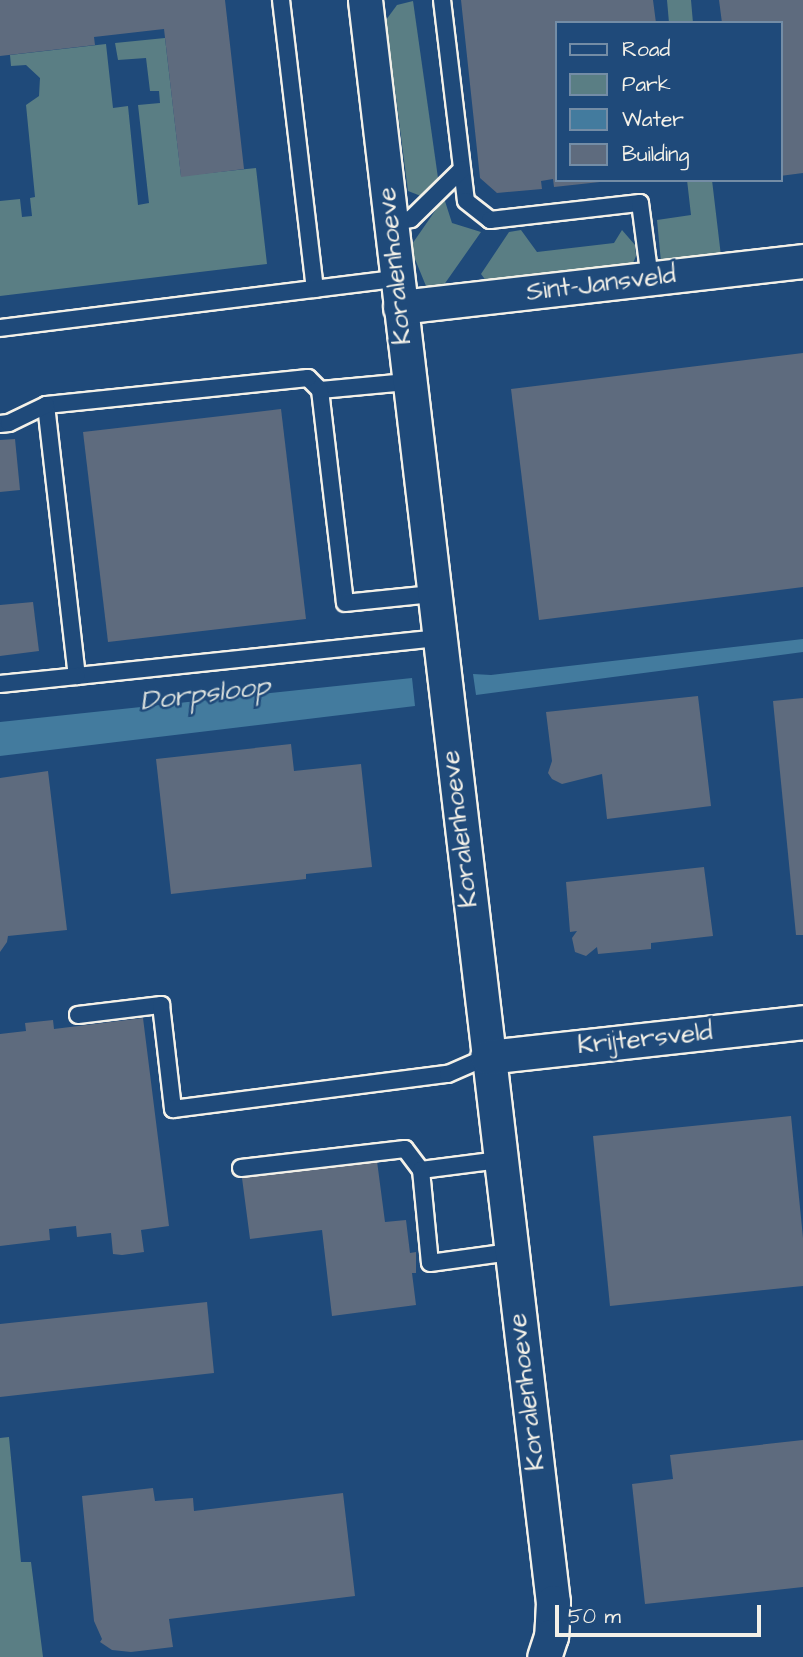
<!DOCTYPE html>
<html>
<head>
<meta charset="utf-8">
<style>
  body { margin:0 }
  #map { position:relative; width:803px; height:1657px; overflow:hidden; background:#1f4a7a; font-family:"Architects Daughter",sans-serif }
  div>[style] { position:absolute }
  [style*='--x'] { left:calc(var(--x)*1px); top:calc(var(--y)*1px); width:calc(var(--w)*1px); rotate:calc(var(--a)*1deg) }
  .green>* { inset:0; background:#5a7e84 }
  .water>* { inset:0; background:#437b9e }
  .building>* { inset:0; background:#5e6b7e }
  .roads { filter:drop-shadow(2px 0 #f4f1e8) drop-shadow(-2px 0 #f4f1e8) drop-shadow(0 2px #f4f1e8) drop-shadow(0 -2px #f4f1e8) }
  .service>* { height:16px; margin:-8px; padding:0 8px; transform-origin:8px; border-radius:8px; background:#1f4a7a }
  .minor>* { height:33px; margin:-16.5px; padding:0 16.5px; transform-origin:16.5px; border-radius:16.5px; background:#1f4a7a }
  span { translate:-50% -50%; white-space:nowrap; text-align:center; line-height:1.15; -webkit-text-stroke:5px #1f4a7a; paint-order:stroke }
  .street-label { font-size:26px; color:#f4f1e8 }
  .water-label { font-size:28px; color:#d9dfdd; font-style:italic }
  .legend { position:absolute; left:555px; top:21px; width:228px; height:161px; box-sizing:border-box; background:#1f4a7a; border:2px solid #748da6; margin:0; padding:9px 12px; list-style:none; font-size:21px; color:#f4f1e8 }
  .legend li { display:flex; align-items:center; gap:14px; height:35px }
  .legend b { width:35px; border:2px solid #748da6 }
  .scale { position:absolute; left:555px; top:1605px; width:206px; height:32px; box-sizing:border-box; border:4px solid #f4f1e8; border-top:0; padding-left:9px; font-size:21px; line-height:24px; white-space:nowrap; color:#f4f1e8; -webkit-text-stroke:5px #1f4a7a; paint-order:stroke }
</style>
</head>
<body>
<div id="map">
  <div class="green">
    <i style="clip-path:polygon(667px 0,691px 0,693px 23px,669px 23px)"></i>
    <i style="clip-path:polygon(413px 1px,438px 178px,421px 196px,408px 191px,386px 20px,397px 5px)"></i>
    <i style="clip-path:polygon(165px 38px,181px 176px,256px 168px,267px 264px,0 296px,0 201px,20px 199px,22px 217px,32px 216px,30px 198px,35px 197px,26px 105px,39px 96px,40px 78px,26px 65px,11px 66px,10px 55px,106px 44px,113px 108px,128px 106px,138px 205px,149px 203px,138px 105px,160px 103px,159px 91px,150px 91px,146px 58px,118px 60px,115px 43px)"></i>
    <i style="clip-path:polygon(687px 180px,712px 180px,721px 256px,661px 262px,657px 220px,691px 215px)"></i>
    <i style="clip-path:polygon(444px 198px,452px 223px,481px 232px,441px 289px,426px 286px,410px 247px)"></i>
    <i style="clip-path:polygon(521px 230px,537px 252px,614px 243px,622px 230px,635px 245px,636px 256px,631px 268px,490px 286px,481px 274px,509px 232px)"></i>
    <i style="clip-path:polygon(9px 1437px,21px 1562px,31px 1562px,43px 1657px,0 1657px,0 1438px)"></i>
  </div>
  <div class="water">
    <i style="clip-path:polygon(803px 639px,803px 652px,476px 695px,473px 674px,491px 675px)"></i>
    <i style="clip-path:polygon(412px 678px,415px 706px,0 756px,0 722px)"></i>
  </div>
  <div class="building">
    <i style="clip-path:polygon(0 0,225px 0,244px 169px,181px 177px,164px 29px,94px 37px,95px 45px,0 56px)"></i>
    <i style="clip-path:polygon(461px 0,653px 0,656px 23px,556px 23px,556px 180px,600px 182px,554px 187px,553px 179px,541px 181px,542px 189px,497px 193px,480px 178px)"></i>
    <i style="clip-path:polygon(719px 0,803px 0,803px 173px,780px 176px,780px 23px,722px 23px)"></i>
    <i style="clip-path:polygon(803px 353px,803px 587px,539px 620px,511px 389px)"></i>
    <i style="clip-path:polygon(281px 409px,306px 619px,108px 642px,83px 432px)"></i>
    <i style="clip-path:polygon(15px 439px,20px 490px,0 492px,0 440px)"></i>
    <i style="clip-path:polygon(33px 602px,39px 651px,0 656px,0 605px)"></i>
    <i style="clip-path:polygon(698px 696px,711px 806px,607px 819px,602px 774px,562px 784px,552px 779px,548px 773px,552px 761px,546px 712px)"></i>
    <i style="clip-path:polygon(803px 698px,803px 935px,796px 935px,773px 701px)"></i>
    <i style="clip-path:polygon(291px 744px,294px 771px,361px 764px,372px 867px,306px 874px,306px 879px,171px 894px,156px 759px)"></i>
    <i style="clip-path:polygon(48px 771px,67px 930px,8px 936px,7px 942px,0 952px,0 778px)"></i>
    <i style="clip-path:polygon(704px 867px,713px 936px,651px 943px,651px 949px,598px 954px,597px 947px,586px 956px,575px 952px,572px 938px,577px 931px,570px 932px,566px 882px)"></i>
    <i style="clip-path:polygon(143px 1018px,169px 1226px,141px 1230px,144px 1252px,122px 1255px,113px 1254px,111px 1233px,77px 1237px,76px 1226px,49px 1229px,50px 1240px,0 1246px,0 1034px,26px 1031px,25px 1023px,53px 1020px,54px 1029px)"></i>
    <i style="clip-path:polygon(791px 1116px,803px 1238px,803px 1286px,610px 1306px,593px 1136px)"></i>
    <i style="clip-path:polygon(377px 1161px,385px 1222px,406px 1220px,410px 1253px,416px 1252px,416px 1273px,412px 1273px,416px 1305px,332px 1316px,322px 1230px,250px 1239px,242px 1178px)"></i>
    <i style="clip-path:polygon(207px 1302px,214px 1373px,0 1397px,0 1324px)"></i>
    <i style="clip-path:polygon(803px 1440px,803px 1587px,645px 1604px,632px 1484px,673px 1479px,670px 1455px)"></i>
    <i style="clip-path:polygon(153px 1488px,155px 1501px,193px 1498px,194px 1511px,343px 1493px,355px 1596px,169px 1619px,173px 1647px,131px 1652px,112px 1650px,100px 1642px,102px 1639px,94px 1621px,82px 1496px)"></i>
  </div>
  <div class="roads">
    <div class="service">
      <i style="--x:281;--y:0;--w:291;--a:83.3"></i>
      <i style="--x:442;--y:0;--w:202;--a:83.2"></i>
      <i style="--x:466;--y:201;--w:31;--a:38"></i>
      <i style="--x:490;--y:220;--w:151;--a:-6.5"></i>
      <i style="--x:640;--y:203;--w:77;--a:82.5"></i>
      <i style="--x:391;--y:223;--w:20;--a:-11"></i>
      <i style="--x:411;--y:219;--w:71;--a:-44.4"></i>
      <i style="--x:0;--y:328;--w:399;--a:-7.1"></i>
      <i style="--x:407;--y:382;--w:87;--a:174.7"></i>
      <i style="--x:320;--y:390;--w:214;--a:83.3"></i>
      <i style="--x:345;--y:603;--w:87;--a:-5.9"></i>
      <i style="--x:320;--y:390;--w:17;--a:-135"></i>
      <i style="--x:308;--y:378;--w:263;--a:174.1"></i>
      <i style="--x:46;--y:405;--w:273;--a:83.5"></i>
      <i style="--x:77;--y:676;--w:362;--a:-6"></i>
      <i style="--x:0;--y:424;--w:9;--a:-6"></i>
      <i style="--x:9;--y:423;--w:41;--a:-25.9"></i>
      <i style="--x:0;--y:684;--w:77;--a:-5.9"></i>
      <i style="--x:78;--y:1015;--w:84;--a:-6.9"></i>
      <i style="--x:161;--y:1005;--w:105;--a:83.4"></i>
      <i style="--x:173;--y:1109;--w:277;--a:-7.3"></i>
      <i style="--x:448;--y:1074;--w:43;--a:-23.6"></i>
      <i style="--x:241;--y:1168;--w:165;--a:-6.6"></i>
      <i style="--x:405;--y:1149;--w:26;--a:53"></i>
      <i style="--x:421;--y:1170;--w:79;--a:-7.3"></i>
      <i style="--x:421;--y:1170;--w:93;--a:84.5"></i>
      <i style="--x:430;--y:1263;--w:81;--a:-7.8"></i>
    </div>
    <div class="minor">
      <i style="--x:365;--y:0;--w:1613;--a:83.31"></i>
      <i style="--x:553;--y:1602;--w:34;--a:93"></i>
      <i style="--x:551;--y:1636;--w:22;--a:108"></i>
      <i style="--x:400;--y:307;--w:406;--a:-6.5"></i>
      <i style="--x:487;--y:1057;--w:318;--a:-6.3"></i>
    </div>
  </div>
  <div class="street-label">
    <span style="left:395px;top:266px;rotate:-96deg">Koralenhoeve</span>
    <span style="left:601px;top:284px;rotate:-7deg">Sint-Jansveld</span>
    <span style="left:460px;top:829px;rotate:-97deg">Koralenhoeve</span>
    <span style="left:645px;top:1039px;rotate:-6deg">Krijtersveld</span>
    <span style="left:527px;top:1392px;rotate:-97deg">Koralenhoeve</span>
  </div>
  <div class="water-label">
    <span style="left:205px;top:694px;rotate:-7deg">Dorpsloop</span>
  </div>
  <ul class="legend">
  <li><b style="height:9px;background:#1f4a7a"></b>Road</li>
  <li><b style="height:19px;background:#5a7e84"></b>Park</li>
  <li><b style="height:19px;background:#437b9e"></b>Water</li>
  <li><b style="height:19px;background:#5e6b7e"></b>Building</li>
  </ul>
  <div class="scale">50 m</div>
</div>
</body>
</html>
